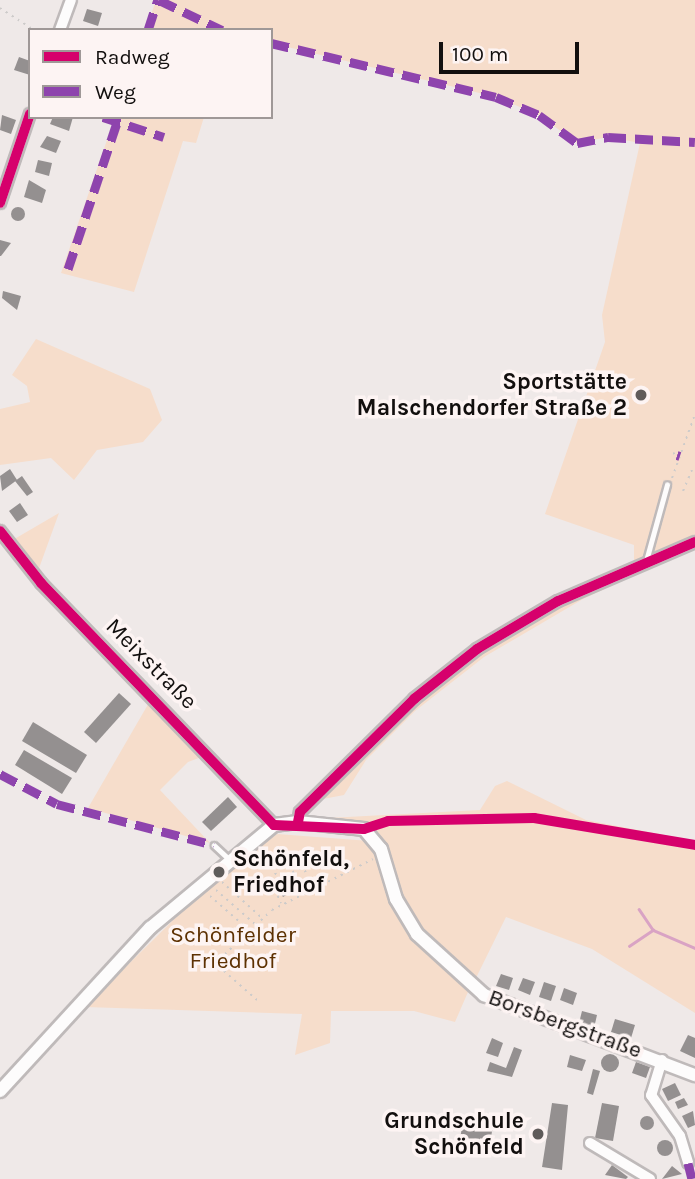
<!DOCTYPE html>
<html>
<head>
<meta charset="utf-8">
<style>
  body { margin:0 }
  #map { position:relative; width:695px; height:1179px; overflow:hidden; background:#efe9e8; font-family:Karla,sans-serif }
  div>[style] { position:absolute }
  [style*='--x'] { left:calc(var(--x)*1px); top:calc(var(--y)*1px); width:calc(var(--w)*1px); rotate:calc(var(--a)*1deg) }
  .green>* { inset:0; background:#f6ddcb }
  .stream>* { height:2.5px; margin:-1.25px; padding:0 1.25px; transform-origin:1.25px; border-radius:1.25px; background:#d9a3c4 }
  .building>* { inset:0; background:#949090 }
  .round { border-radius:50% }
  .path>* { height:2px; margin-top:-1px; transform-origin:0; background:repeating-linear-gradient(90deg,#cdcbca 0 2px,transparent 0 7px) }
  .roads { filter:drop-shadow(2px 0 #bfbaba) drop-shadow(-2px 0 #bfbaba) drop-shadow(0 2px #bfbaba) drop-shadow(0 -2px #bfbaba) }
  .service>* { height:4.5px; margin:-2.25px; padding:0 2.25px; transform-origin:2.25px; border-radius:2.25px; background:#fdfcfc }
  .minor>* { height:10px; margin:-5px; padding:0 5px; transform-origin:5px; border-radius:5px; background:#fdfcfc }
  .tertiary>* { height:12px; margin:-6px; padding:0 6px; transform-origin:6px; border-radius:6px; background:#fdfcfc }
  .quiet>* { height:9px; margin-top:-4.5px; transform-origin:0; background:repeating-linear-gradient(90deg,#8e44ad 0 18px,transparent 0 27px) }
  .cycleway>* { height:10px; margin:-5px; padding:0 5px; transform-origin:5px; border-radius:5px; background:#d6006c }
  .dots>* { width:19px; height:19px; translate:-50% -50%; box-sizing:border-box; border:4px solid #fdf4f3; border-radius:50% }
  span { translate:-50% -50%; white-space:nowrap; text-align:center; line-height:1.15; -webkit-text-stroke:7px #fdf4f3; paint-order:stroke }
  .poi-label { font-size:23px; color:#120f0e; font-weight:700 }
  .right { translate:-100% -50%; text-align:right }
  .left { translate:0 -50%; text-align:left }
  .street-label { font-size:23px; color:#120f0e }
  .park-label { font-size:23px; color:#5d3102 }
  .legend { position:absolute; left:28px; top:28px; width:245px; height:91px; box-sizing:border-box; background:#fdf4f3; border:2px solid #9f9897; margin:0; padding:9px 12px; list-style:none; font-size:21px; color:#120f0e }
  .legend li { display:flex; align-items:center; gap:14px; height:35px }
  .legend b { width:35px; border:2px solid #9f9897 }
  .scale { position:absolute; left:439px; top:42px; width:140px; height:32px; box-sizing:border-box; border:4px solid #120f0e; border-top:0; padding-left:9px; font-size:21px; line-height:24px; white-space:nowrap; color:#120f0e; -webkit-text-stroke:5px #fdf4f3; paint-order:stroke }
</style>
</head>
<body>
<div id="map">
  <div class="green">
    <i style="clip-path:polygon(156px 0,695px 0,695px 537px,634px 562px,634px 545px,545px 514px,605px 342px,602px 315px,640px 143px,608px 137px,577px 143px,539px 115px,496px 97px,271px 43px,271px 30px,146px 30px)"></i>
    <i style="clip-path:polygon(115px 117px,204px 117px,196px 143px,183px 141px,134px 292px,61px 273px)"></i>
    <i style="clip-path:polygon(36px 339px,150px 389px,162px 420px,143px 442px,97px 450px,74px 480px,51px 458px,0 465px,0 409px,30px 402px,27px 386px,12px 375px)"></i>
    <i style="clip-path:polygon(59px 513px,38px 571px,11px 541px)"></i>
    <i style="clip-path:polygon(695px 547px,583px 599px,484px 657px,415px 711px,366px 760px,344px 795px,323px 799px,420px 701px,473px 658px,583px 595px)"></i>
    <i style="clip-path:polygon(150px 701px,204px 756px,188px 762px,160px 790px,210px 843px,88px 808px)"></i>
    <i style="clip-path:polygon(507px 781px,586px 820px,695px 841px,695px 1013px,592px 949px,506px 917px,474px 982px,414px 923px,380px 835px,359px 821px,328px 818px,480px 810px,495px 786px)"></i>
    <i style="clip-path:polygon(277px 834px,370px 841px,406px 931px,468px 992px,455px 1022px,414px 1011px,331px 1011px,330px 1043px,295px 1055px,302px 1014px,85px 1007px,217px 877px)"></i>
  </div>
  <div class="stream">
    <i style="--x:639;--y:909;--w:25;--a:56"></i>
    <i style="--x:653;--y:930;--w:46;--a:23.2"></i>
    <i style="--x:629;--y:946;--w:29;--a:-34"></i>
  </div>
  <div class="building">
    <i style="clip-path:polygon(87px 9px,102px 13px,98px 26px,83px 21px)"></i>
    <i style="clip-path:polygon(19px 57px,30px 61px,30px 75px,14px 70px)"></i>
    <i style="clip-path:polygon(2px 115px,16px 120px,11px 134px,0 130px)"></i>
    <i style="clip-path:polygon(53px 117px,73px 117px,69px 131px,50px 124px)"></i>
    <i style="clip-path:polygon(47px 136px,61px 141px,56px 153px,40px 147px)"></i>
    <i style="clip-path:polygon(38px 160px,52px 163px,49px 176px,35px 172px)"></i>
    <i style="clip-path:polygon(29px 180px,46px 190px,42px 203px,24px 197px)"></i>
    <i class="round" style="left:11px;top:207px;width:14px;height:14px"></i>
    <i style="clip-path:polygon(0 240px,11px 243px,1px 256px,0 256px)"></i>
    <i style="clip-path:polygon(3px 291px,21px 296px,17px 310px,2px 298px)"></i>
    <i style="clip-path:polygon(10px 469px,17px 480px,2px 491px,0 476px)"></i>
    <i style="clip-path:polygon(22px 476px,33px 492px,27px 496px,15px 481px)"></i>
    <i style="clip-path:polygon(20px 503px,28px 515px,17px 522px,9px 511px)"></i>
    <i style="clip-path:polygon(119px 693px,131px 704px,96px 743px,84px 732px)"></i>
    <i style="clip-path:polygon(33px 722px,87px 755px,76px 773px,22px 741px)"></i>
    <i style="clip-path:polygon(24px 750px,72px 778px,62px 794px,15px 765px)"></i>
    <i style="clip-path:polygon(228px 797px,237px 807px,211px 831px,202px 822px)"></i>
    <i style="clip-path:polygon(287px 879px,293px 891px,283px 897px,276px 885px)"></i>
    <i style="clip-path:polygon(501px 974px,513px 978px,509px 990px,496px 986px)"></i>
    <i style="clip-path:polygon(523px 978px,535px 982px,530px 995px,518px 990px)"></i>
    <i style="clip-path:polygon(544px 982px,556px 986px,551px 1001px,539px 997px)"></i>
    <i style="clip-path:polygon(564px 988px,577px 993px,573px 1005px,560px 1000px)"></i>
    <i style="clip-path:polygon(582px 1011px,597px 1015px,594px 1028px,579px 1023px)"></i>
    <i style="clip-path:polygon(615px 1019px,635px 1025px,631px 1038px,611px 1032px)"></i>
    <i style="clip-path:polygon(688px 1035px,695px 1038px,695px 1058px,680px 1051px)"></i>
    <i style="clip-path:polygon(492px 1038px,503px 1043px,498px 1057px,486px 1053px)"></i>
    <i style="clip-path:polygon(514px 1047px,522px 1050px,512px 1077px,487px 1071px,490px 1062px,506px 1068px)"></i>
    <i class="round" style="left:601px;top:1054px;width:18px;height:18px"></i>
    <i style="clip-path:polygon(570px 1055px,586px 1060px,582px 1071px,567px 1067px)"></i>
    <i style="clip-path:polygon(636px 1062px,650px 1067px,646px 1078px,632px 1073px)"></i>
    <i style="clip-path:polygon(593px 1069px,600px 1071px,593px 1095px,587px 1093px)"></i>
    <i style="clip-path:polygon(675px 1083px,681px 1095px,668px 1101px,662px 1089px)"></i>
    <i style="clip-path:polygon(684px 1098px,688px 1105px,678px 1109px,675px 1102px)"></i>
    <i style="clip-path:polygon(552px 1103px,568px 1105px,562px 1170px,542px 1167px)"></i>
    <i style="clip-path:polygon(602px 1103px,619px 1106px,613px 1141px,595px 1138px)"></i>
    <i style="clip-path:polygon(693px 1111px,695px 1125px,688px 1128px,682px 1116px)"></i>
    <i style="clip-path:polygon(464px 1115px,494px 1119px,488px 1156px,458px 1151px)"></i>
    <i class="round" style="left:640px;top:1116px;width:14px;height:14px"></i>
    <i class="round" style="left:657px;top:1140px;width:16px;height:16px"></i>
    <i style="clip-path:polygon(612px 1165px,628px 1177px,626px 1179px,605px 1175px)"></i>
    <i style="clip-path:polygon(672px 1166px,682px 1174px,662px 1179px)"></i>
  </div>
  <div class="path">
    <i style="--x:0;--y:8;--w:40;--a:32.9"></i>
    <i style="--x:673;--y:453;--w:4;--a:27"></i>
    <i style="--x:672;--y:478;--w:68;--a:-70.2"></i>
    <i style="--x:683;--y:491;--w:23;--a:-67"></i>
    <i style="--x:259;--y:850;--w:35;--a:55"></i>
    <i style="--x:279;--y:879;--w:8;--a:150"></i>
    <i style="--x:272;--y:883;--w:22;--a:66"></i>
    <i style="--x:295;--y:852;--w:41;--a:62.2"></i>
    <i style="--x:280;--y:879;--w:26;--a:-28"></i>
    <i style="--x:222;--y:882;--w:54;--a:42"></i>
    <i style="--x:216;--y:890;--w:52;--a:41.1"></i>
    <i style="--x:210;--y:896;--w:52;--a:41.1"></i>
    <i style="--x:257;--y:1000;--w:53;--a:-138.8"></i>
    <i style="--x:217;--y:965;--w:14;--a:-54"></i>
    <i style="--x:225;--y:954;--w:64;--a:-43.1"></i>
    <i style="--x:272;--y:910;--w:113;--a:-26.8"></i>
  </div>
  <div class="roads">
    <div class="service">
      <i style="--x:646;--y:561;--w:79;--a:-74.6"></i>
      <i style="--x:214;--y:845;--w:21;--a:43"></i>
    </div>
    <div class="minor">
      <i style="--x:60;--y:30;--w:32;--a:-70"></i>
      <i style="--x:0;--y:203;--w:94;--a:-71.4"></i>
      <i style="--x:0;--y:531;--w:66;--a:51.7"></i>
      <i style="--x:41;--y:583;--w:336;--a:46.1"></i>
      <i style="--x:298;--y:822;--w:10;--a:-79"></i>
      <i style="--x:300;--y:812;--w:161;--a:-44.7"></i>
      <i style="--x:414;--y:699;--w:80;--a:-38.4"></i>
      <i style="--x:477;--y:649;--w:94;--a:-30.7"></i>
      <i style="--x:558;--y:601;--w:149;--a:-23.3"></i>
      <i style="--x:662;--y:1060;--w:37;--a:107"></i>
      <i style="--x:651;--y:1095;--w:50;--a:54.7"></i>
      <i style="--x:680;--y:1136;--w:28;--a:73"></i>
      <i style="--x:590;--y:1143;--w:70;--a:31"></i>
    </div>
    <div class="tertiary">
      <i style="--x:0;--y:1091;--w:222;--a:-47.4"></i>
      <i style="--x:150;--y:928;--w:161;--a:-39.7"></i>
      <i style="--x:274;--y:825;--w:24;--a:-7"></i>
      <i style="--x:298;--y:822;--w:66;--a:6.1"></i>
      <i style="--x:364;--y:829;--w:26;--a:50"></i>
      <i style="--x:381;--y:849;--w:52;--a:73.3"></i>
      <i style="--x:396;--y:899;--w:41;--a:59"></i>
      <i style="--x:417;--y:934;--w:91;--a:42.3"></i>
      <i style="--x:484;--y:995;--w:226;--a:20.8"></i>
    </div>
  </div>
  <div class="quiet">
    <i style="--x:159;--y:0;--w:70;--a:25.5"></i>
    <i style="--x:148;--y:30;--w:32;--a:-72"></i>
    <i style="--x:271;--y:43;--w:231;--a:13.5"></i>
    <i style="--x:496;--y:97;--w:47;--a:22.7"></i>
    <i style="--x:539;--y:115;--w:47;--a:36.4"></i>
    <i style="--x:577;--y:143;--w:32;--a:-11"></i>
    <i style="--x:608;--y:137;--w:87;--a:3.3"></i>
    <i style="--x:103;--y:117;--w:64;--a:18.2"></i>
    <i style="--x:68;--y:269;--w:160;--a:-71.5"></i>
    <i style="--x:677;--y:455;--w:3;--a:18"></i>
    <i style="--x:0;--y:774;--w:64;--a:27.8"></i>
    <i style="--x:57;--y:804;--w:162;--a:14.6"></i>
    <i style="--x:688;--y:1163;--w:16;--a:76"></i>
  </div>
  <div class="cycleway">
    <i style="--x:0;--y:203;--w:94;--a:-71.4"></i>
    <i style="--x:0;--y:531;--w:66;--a:51.7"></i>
    <i style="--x:41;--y:583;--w:336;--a:46.1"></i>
    <i style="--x:274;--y:825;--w:90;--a:2.5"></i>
    <i style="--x:364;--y:829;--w:25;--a:-18"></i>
    <i style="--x:388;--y:821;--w:146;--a:-1.2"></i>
    <i style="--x:534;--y:818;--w:163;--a:9.5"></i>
    <i style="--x:298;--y:822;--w:10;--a:-79"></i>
    <i style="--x:300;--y:812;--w:161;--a:-44.7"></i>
    <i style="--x:414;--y:699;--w:80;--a:-38.4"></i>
    <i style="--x:477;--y:649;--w:94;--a:-30.7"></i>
    <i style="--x:558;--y:601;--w:149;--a:-23.3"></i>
  </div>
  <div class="dots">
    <i style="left:641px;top:395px;background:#5f5b5a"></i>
    <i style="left:219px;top:872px;background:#5f5b5a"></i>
    <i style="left:538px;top:1134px;background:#5f5b5a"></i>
  </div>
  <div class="poi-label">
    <span class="right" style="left:627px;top:395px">Sportstätte<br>Malschendorfer Straße 2</span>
    <span class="left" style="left:233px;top:872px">Schönfeld,<br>Friedhof</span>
    <span class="right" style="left:524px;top:1134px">Grundschule<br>Schönfeld</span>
  </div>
  <div class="street-label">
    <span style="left:151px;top:664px;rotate:45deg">Meixstraße</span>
    <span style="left:565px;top:1024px;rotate:20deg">Borsbergstraße</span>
  </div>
  <div class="park-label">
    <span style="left:233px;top:948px">Schönfelder<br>Friedhof</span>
  </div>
  <ul class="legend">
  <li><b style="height:9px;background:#d6006c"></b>Radweg</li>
  <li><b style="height:9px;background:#8e44ad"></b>Weg</li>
  </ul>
  <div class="scale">100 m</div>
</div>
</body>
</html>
